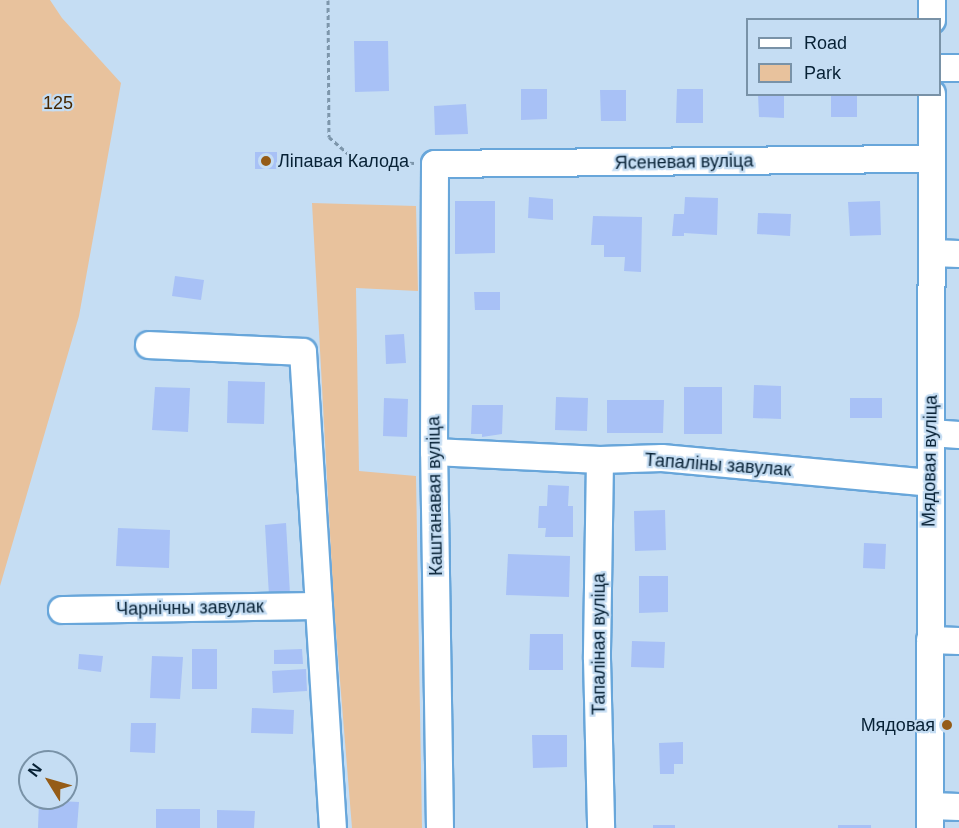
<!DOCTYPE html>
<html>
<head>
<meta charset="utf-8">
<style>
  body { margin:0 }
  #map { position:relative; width:959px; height:828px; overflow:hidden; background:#c5ddf3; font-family:Helvetica,sans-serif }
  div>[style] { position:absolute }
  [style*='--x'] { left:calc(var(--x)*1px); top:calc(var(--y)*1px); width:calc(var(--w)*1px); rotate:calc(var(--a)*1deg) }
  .green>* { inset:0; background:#e8c29d }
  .building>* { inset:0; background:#a8c1f6 }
  .path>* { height:3px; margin-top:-1.5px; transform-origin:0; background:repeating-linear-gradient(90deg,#7d96ab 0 4.5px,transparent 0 7.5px) }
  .roads { filter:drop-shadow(2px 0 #68a6da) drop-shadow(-2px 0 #68a6da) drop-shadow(0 2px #68a6da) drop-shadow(0 -2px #68a6da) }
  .minor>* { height:26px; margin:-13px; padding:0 13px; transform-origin:13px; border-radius:13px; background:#fff }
  .dots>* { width:16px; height:16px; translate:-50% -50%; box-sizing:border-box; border:3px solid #c5ddf3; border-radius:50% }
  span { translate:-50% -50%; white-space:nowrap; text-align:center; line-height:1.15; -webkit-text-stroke:4.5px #c5ddf3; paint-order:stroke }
  .park-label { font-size:18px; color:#462700 }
  .poi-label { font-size:18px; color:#072135 }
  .left { translate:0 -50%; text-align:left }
  .right { translate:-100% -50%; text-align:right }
  .street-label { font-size:18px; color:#072135 }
  .legend { position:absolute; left:746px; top:18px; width:195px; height:78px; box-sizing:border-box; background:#c5ddf3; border:2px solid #7992a7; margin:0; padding:8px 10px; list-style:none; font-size:18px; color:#072135 }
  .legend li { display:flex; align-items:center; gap:12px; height:30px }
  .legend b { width:30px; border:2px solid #7992a7 }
  .north { position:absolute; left:18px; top:750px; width:60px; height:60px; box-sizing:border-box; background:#c5ddf3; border:2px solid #7992a7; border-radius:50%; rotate:307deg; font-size:16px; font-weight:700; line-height:24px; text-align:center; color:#072135 }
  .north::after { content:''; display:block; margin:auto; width:21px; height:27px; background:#955c17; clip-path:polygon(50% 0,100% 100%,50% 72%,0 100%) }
</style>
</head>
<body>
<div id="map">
  <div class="green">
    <i style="clip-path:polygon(0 0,50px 0,62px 18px,121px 83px,79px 316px,0 586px)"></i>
    <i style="clip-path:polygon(312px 203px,416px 206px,418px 291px,356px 288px,359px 471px,416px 476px,422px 828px,352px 828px,334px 607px)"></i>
  </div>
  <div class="building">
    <i style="clip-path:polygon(354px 41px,388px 41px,389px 91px,355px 92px)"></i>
    <i style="clip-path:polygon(521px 89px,547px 89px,547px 119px,521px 120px)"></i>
    <i style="clip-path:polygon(677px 89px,703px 89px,703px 123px,676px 123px)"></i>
    <i style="clip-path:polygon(600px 90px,626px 90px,626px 121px,601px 121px)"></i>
    <i style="clip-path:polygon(758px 94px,784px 94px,784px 118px,759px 117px)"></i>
    <i style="clip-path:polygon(831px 94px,857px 94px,857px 117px,831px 117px)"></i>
    <i style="clip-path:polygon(466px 104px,468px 134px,435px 135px,434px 106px)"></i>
    <i style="clip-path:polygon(255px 152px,277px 152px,277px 169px,255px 169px)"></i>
    <i style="clip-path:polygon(529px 197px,553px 199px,553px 220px,528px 218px)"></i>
    <i style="clip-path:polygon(685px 197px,718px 198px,717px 235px,684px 233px,684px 236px,672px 236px,674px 214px,684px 214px)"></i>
    <i style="clip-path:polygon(455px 201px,495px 201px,495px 253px,455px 254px)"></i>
    <i style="clip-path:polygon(880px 201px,881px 235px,850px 236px,848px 202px)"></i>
    <i style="clip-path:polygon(758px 213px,791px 214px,790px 236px,757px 234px)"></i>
    <i style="clip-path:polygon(593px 216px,642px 217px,641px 272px,624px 271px,625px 257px,604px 257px,604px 245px,591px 245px)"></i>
    <i style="clip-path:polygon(175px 276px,204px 280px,201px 300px,172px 296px)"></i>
    <i style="clip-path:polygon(474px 292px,500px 292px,500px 310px,475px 310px)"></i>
    <i style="clip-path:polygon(404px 334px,406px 363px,386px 364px,385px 335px)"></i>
    <i style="clip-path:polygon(228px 381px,265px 382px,264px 424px,227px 423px)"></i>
    <i style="clip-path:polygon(754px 385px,781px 386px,781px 419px,753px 418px)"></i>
    <i style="clip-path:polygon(155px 387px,190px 388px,188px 432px,152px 430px)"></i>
    <i style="clip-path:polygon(684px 387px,722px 387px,722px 434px,684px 434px)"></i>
    <i style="clip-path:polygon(556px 397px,588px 398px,587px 431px,555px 430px)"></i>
    <i style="clip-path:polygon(384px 398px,408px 399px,407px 437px,383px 436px)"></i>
    <i style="clip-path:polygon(850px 398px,882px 398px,882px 418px,850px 418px)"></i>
    <i style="clip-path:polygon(607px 400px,664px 400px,663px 433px,607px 433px)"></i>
    <i style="clip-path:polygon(472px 405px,503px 405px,502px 434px,482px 437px,482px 434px,471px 434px)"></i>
    <i style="clip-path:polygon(548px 485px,569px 486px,568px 506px,573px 506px,573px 537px,545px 537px,546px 528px,538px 528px,539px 506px,547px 506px)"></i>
    <i style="clip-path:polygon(665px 510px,666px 550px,635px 551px,634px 511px)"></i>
    <i style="clip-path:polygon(286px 523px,290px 594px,269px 596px,265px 525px)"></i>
    <i style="clip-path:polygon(118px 528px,170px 530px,169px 568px,116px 566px)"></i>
    <i style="clip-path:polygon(864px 543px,886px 544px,885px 569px,863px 568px)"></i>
    <i style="clip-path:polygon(508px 554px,570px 556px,569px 597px,506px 595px)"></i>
    <i style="clip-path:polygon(639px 576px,668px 576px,668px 612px,639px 613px)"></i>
    <i style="clip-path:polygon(530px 634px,563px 634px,563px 670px,529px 670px)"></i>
    <i style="clip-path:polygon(632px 641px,665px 642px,664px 668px,631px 667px)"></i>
    <i style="clip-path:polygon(192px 649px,217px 649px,217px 689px,192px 689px)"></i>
    <i style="clip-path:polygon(302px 649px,303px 664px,274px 664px,274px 650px)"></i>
    <i style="clip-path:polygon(79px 654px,103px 656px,101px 672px,78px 669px)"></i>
    <i style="clip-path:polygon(152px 656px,183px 657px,180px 699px,150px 698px)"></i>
    <i style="clip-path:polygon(306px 669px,307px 691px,273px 693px,272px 671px)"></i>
    <i style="clip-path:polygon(252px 708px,294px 710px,293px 734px,251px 733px)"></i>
    <i style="clip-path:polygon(131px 723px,156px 723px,155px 753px,130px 752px)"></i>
    <i style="clip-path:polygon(532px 735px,567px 735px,567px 767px,533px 768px)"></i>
    <i style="clip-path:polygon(683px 742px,683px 764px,674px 764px,674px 774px,660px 774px,659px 743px)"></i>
    <i style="clip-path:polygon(39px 800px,79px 802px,77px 828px,38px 828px)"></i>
    <i style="clip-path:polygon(156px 809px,200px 809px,200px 828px,156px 828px)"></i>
    <i style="clip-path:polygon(217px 810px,255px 811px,254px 828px,217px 828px)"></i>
    <i style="clip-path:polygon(653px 825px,675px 825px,675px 828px,653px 828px)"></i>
    <i style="clip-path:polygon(838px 825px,871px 825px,871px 828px,838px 828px)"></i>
  </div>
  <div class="path">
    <i style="--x:328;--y:0;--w:137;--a:89.6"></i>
    <i style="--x:329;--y:137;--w:37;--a:41"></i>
    <i style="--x:357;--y:161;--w:58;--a:2"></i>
  </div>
  <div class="roads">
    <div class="minor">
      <i style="--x:932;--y:0;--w:20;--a:90"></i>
      <i style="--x:940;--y:68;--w:19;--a:0"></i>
      <i style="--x:932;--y:253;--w:27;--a:2"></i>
      <i style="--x:149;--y:345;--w:154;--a:2.6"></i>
      <i style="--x:303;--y:352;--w:477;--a:86.4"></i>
      <i style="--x:931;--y:433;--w:28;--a:4"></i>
      <i style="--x:434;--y:452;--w:166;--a:2.8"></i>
      <i style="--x:600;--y:460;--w:62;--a:-1.8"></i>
      <i style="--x:662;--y:458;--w:269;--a:5.3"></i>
      <i style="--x:600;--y:460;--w:199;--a:90.9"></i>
      <i style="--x:597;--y:659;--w:169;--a:88.6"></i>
      <i style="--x:62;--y:610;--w:257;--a:-0.9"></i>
      <i style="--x:930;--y:640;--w:29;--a:2"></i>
      <i style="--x:930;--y:806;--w:29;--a:2"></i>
      <i style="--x:440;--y:828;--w:376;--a:-90.9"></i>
      <i style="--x:434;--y:452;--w:288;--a:-89.8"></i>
      <i style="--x:435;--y:164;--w:497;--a:-0.6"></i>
      <i style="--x:930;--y:828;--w:734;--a:-89.84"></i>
    </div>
  </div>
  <div class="dots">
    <i style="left:266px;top:161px;background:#955c17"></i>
    <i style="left:947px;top:725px;background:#955c17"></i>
  </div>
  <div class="park-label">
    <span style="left:58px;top:103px">125</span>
  </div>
  <div class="poi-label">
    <span class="left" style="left:278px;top:161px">Ліпавая Калода</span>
    <span class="right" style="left:935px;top:725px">Мядовая</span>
  </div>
  <div class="street-label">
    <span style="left:684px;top:162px;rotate:-1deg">Ясеневая вуліца</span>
    <span style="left:930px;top:461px;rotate:-89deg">Мядовая вуліца</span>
    <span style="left:718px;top:465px;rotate:4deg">Тапаліны завулак</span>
    <span style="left:435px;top:496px;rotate:-91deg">Каштанавая вуліца</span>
    <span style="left:190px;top:608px;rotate:-1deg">Чарнічны завулак</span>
    <span style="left:599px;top:644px;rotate:-90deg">Тапаліная вуліца</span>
  </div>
  <ul class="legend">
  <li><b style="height:8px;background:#fff"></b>Road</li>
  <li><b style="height:16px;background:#e8c29d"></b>Park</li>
  </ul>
  <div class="north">N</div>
</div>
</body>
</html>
